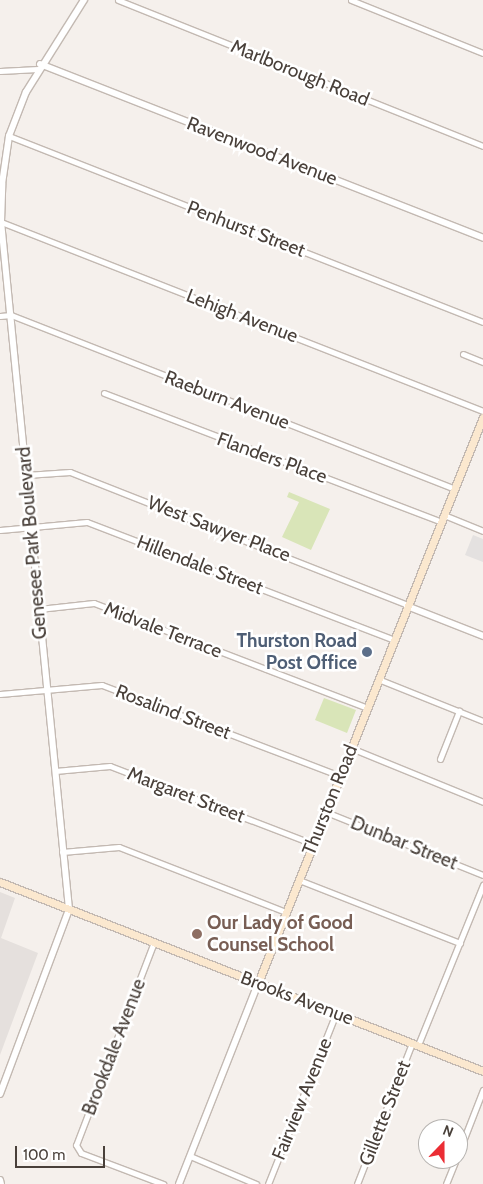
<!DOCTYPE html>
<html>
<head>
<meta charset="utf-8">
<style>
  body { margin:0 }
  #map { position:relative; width:483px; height:1184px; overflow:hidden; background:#f5f0ec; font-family:Cabin,sans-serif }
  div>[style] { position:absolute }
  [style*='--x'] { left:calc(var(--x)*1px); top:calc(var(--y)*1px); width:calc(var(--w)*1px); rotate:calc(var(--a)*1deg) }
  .industrial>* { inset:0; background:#e5e0dd }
  .green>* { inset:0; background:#d9e5b8 }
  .parking>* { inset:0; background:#e4e1e0 }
  .roads { filter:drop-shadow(1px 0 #c3b9b2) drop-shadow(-1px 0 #c3b9b2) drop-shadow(0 1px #c3b9b2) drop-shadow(0 -1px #c3b9b2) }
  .minor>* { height:5px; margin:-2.5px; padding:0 2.5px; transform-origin:2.5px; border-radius:2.5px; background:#fff }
  .tertiary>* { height:6px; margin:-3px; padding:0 3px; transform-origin:3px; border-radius:3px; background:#fff }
  .secondary>* { height:7px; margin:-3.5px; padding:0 3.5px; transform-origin:3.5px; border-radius:3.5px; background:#fbe8cf }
  .dots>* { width:14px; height:14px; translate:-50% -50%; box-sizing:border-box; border:2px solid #fff; border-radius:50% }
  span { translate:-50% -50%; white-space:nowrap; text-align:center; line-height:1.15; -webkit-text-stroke:5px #fff; paint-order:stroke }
  .street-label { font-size:19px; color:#49403a }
  .service-label { font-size:19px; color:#4e5e75; font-weight:700 }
  .right { translate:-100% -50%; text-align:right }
  .education-label { font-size:19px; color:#785e54; font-weight:700 }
  .left { translate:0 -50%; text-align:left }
  .north { position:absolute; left:418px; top:1119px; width:50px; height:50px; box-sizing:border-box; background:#fff; border:1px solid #b6b3b0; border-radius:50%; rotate:22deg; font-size:14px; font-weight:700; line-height:20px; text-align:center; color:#49403a }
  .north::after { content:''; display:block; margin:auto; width:18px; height:22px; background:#eb2d34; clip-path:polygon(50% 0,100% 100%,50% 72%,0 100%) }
  .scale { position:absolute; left:15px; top:1146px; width:90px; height:22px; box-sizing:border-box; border:2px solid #49403a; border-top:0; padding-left:6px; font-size:15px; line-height:18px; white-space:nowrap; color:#49403a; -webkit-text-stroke:4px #fff; paint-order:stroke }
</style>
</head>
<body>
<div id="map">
  <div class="industrial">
    <i style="clip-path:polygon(0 892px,15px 898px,1px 938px,38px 953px,0 1055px)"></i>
  </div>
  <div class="green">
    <i style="clip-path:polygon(289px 492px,330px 509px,311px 550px,282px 537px,299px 502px,287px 497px)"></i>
    <i style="clip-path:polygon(324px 698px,356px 710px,347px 733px,315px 720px)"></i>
  </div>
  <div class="parking">
    <i style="clip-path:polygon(473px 535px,483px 539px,483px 562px,465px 555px)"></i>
  </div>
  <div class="roads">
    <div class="minor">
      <i style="--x:118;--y:0;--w:393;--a:21.8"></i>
      <i style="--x:351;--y:0;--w:142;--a:21.9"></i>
      <i style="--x:0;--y:71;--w:38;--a:-3"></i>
      <i style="--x:9;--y:136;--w:509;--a:21.43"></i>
      <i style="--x:1;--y:222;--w:518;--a:21.41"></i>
      <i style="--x:0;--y:316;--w:11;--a:-5"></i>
      <i style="--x:11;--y:315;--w:476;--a:21.4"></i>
      <i style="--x:463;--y:354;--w:22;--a:22"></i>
      <i style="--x:104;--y:393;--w:361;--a:20.9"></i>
      <i style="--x:26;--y:475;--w:44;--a:-3.9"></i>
      <i style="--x:70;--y:472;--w:363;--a:21.5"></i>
      <i style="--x:444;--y:515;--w:42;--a:22.3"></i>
      <i style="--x:0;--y:530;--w:87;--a:-5.3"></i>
      <i style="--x:87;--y:522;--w:329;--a:21"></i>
      <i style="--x:39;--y:609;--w:55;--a:-6.2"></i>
      <i style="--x:94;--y:603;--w:292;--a:21"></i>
      <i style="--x:378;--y:679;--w:113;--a:21.8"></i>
      <i style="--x:0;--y:694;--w:102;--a:-5"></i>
      <i style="--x:102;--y:685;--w:255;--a:20.9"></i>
      <i style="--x:351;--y:748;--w:143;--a:22.2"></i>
      <i style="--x:440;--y:759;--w:52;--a:-68.4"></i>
      <i style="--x:55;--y:771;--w:55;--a:-5.2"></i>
      <i style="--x:110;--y:766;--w:217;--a:21"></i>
      <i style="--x:326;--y:812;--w:169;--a:21.9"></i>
      <i style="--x:62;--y:852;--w:57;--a:-5"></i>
      <i style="--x:119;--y:847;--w:179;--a:21.3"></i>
      <i style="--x:299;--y:880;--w:173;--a:21.4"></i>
      <i style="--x:154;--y:942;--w:217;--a:111"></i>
      <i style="--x:76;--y:1145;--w:9;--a:58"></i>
      <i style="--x:81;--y:1153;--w:88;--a:20.7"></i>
      <i style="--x:418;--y:1045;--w:173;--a:-67.9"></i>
      <i style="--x:458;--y:1154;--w:69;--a:-68.7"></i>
      <i style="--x:190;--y:1156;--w:72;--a:23"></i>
      <i style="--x:268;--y:1184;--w:184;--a:-68.3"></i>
      <i style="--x:357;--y:1184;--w:151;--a:-68.7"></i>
      <i style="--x:446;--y:1184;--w:27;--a:-68"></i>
    </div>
    <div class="tertiary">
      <i style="--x:40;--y:64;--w:476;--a:21.4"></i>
      <i style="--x:407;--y:606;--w:82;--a:21.5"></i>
      <i style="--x:0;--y:1094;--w:197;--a:-69.5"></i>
      <i style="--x:69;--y:909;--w:690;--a:-95.65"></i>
      <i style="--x:1;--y:222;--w:38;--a:-88"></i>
      <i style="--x:2;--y:184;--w:49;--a:-81.7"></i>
      <i style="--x:9;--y:136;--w:47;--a:-68.9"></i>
      <i style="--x:26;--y:92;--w:109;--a:-57.8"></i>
      <i style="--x:0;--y:1180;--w:4;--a:76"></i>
      <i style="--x:179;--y:1184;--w:216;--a:-68.5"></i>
    </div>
    <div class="secondary">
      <i style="--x:0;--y:882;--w:519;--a:21.37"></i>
      <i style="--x:258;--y:983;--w:609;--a:-68.32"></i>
    </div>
  </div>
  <div class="dots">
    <i style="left:367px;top:652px;background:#5c6f8a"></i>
    <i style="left:197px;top:934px;background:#8d6e63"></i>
  </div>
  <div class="street-label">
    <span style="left:300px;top:73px;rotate:22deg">Marlborough Road</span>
    <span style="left:262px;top:151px;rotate:21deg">Ravenwood Avenue</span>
    <span style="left:246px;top:229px;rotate:21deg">Penhurst Street</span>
    <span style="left:242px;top:316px;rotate:21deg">Lehigh Avenue</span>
    <span style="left:227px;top:400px;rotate:21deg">Raeburn Avenue</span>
    <span style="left:272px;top:458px;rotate:20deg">Flanders Place</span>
    <span style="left:219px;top:529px;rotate:21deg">West Sawyer Place</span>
    <span style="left:32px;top:543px;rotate:-95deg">Genesee Park Boulevard</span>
    <span style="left:200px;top:565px;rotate:21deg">Hillendale Street</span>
    <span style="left:163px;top:630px;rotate:21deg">Midvale Terrace</span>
    <span style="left:173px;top:712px;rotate:21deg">Rosalind Street</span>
    <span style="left:186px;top:795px;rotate:21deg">Margaret Street</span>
    <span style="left:330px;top:800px;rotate:-68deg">Thurston Road</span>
    <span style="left:404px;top:843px;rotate:22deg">Dunbar Street</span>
    <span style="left:297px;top:998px;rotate:21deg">Brooks Avenue</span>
    <span style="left:114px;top:1047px;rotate:-69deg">Brookdale Avenue</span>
    <span style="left:302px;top:1099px;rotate:-68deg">Fairview Avenue</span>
    <span style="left:385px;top:1113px;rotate:-69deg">Gillette Street</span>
  </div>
  <div class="service-label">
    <span class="right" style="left:357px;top:652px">Thurston Road<br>Post Office</span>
  </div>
  <div class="education-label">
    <span class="left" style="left:207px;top:934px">Our Lady of Good<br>Counsel School</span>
  </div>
  <div class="north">N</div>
  <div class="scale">100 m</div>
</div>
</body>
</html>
